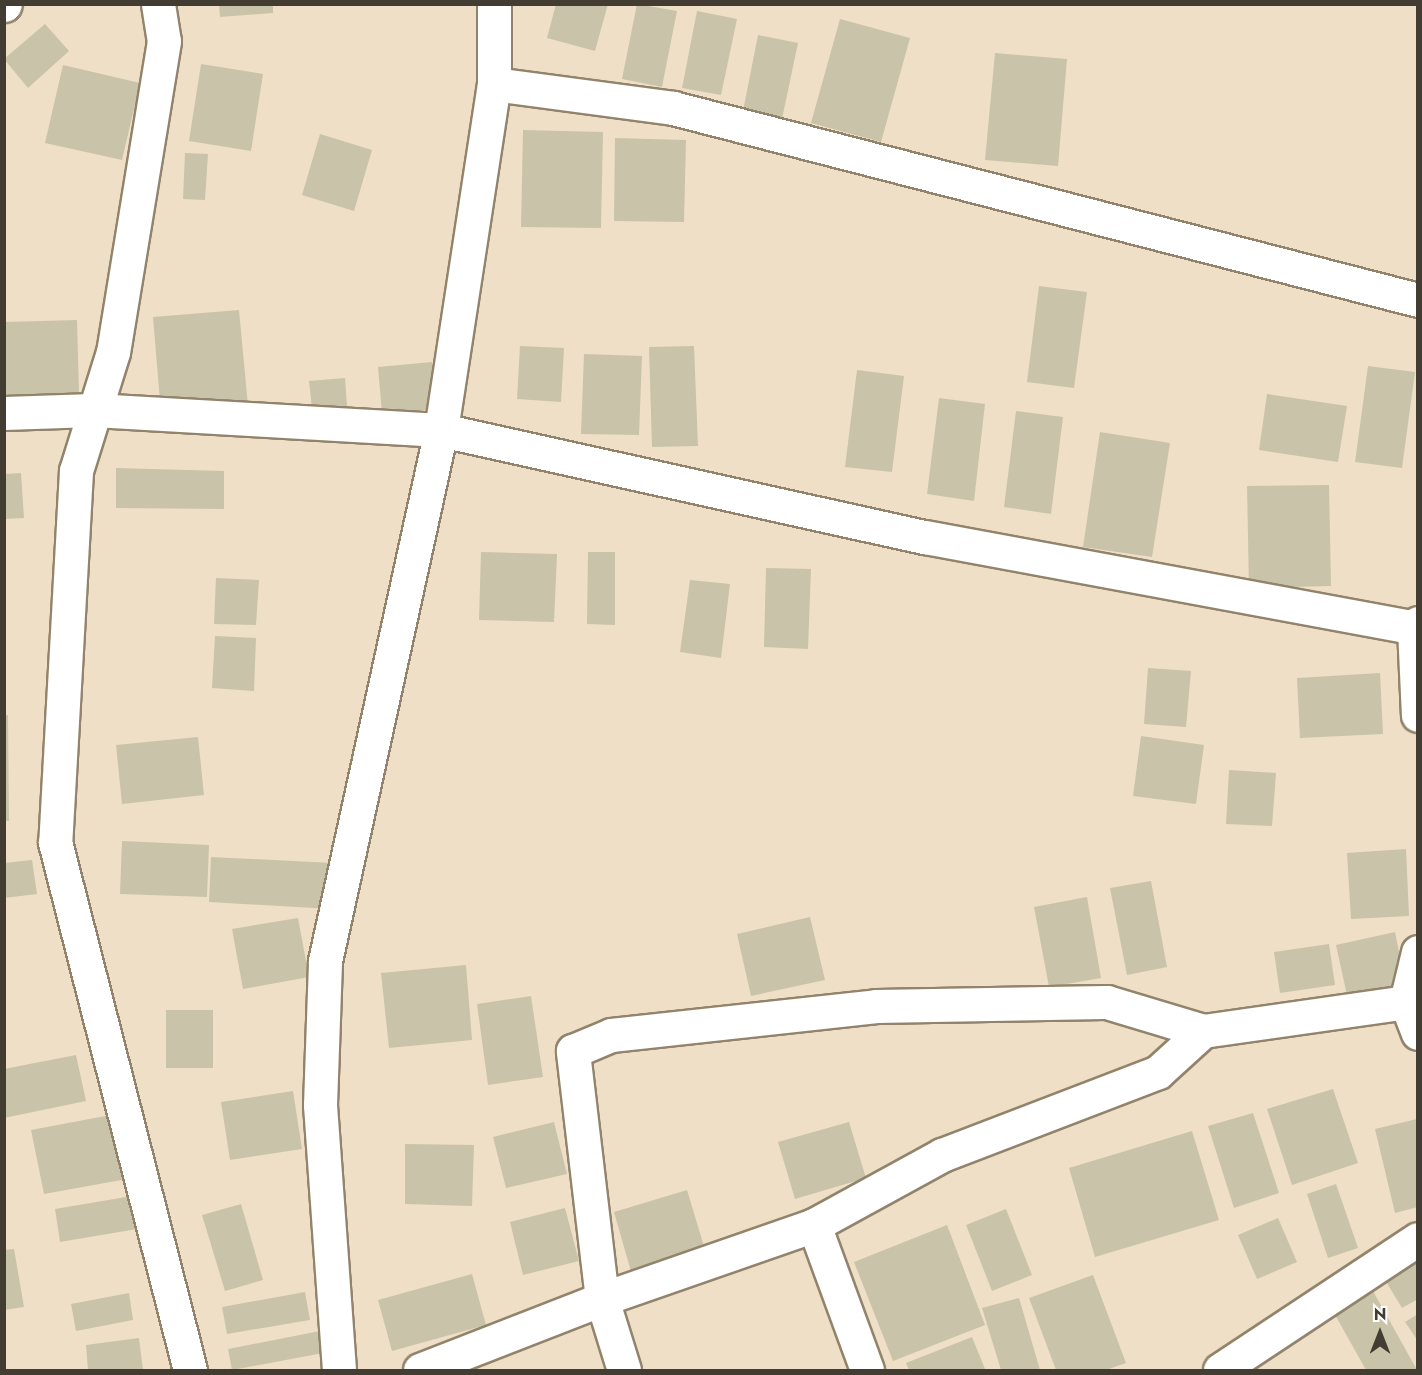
<!DOCTYPE html>
<html>
<head>
<meta charset="utf-8">
<style>
  body { margin:0 }
  #map { position:relative; width:1422px; height:1375px; overflow:hidden; background:#efdfc6; font-family:Jost,sans-serif }
  div>[style] { position:absolute }
  [style*='--x'] { left:calc(var(--x)*1px); top:calc(var(--y)*1px); width:calc(var(--w)*1px); rotate:calc(var(--a)*1deg) }
  .building>* { inset:0; background:#c9c4a9 }
  .roads { filter:drop-shadow(2px 0 #92846c) drop-shadow(-2px 0 #92846c) drop-shadow(0 2px #92846c) drop-shadow(0 -2px #92846c) }
  .minor>* { height:33px; margin:-16.5px; padding:0 16.5px; transform-origin:16.5px; border-radius:16.5px; background:#fff }
  span { translate:-50% -50%; white-space:nowrap; text-align:center; line-height:1.15; -webkit-text-stroke:4.5px #fff; paint-order:stroke }
  .frame { position:absolute; inset:0; border:6px solid #423c32; pointer-events:none }
  .north { position:absolute; left:1350px; top:1303px; width:60px; height:60px; -webkit-text-stroke:4px #fff; paint-order:stroke; rotate:0deg; font-size:16px; font-weight:700; line-height:24px; text-align:center; color:#423c32 }
  .north::after { content:''; display:block; margin:auto; width:21px; height:27px; background:#423c32; clip-path:polygon(50% 0,100% 100%,50% 72%,0 100%) }
</style>
</head>
<body>
<div id="map">
  <div class="building">
    <i style="clip-path:polygon(219px 4px,273px 4px,273px 13px,220px 17px)"></i>
    <i style="clip-path:polygon(556px 4px,608px 4px,595px 51px,547px 38px)"></i>
    <i style="clip-path:polygon(637px 4px,677px 11px,662px 87px,622px 79px)"></i>
    <i style="clip-path:polygon(697px 11px,737px 19px,721px 95px,682px 88px)"></i>
    <i style="clip-path:polygon(840px 19px,910px 38px,881px 142px,811px 123px)"></i>
    <i style="clip-path:polygon(45px 24px,69px 51px,28px 88px,4px 59px)"></i>
    <i style="clip-path:polygon(758px 35px,798px 43px,782px 119px,743px 111px)"></i>
    <i style="clip-path:polygon(995px 53px,1067px 59px,1058px 166px,985px 160px)"></i>
    <i style="clip-path:polygon(201px 64px,263px 74px,251px 151px,189px 141px)"></i>
    <i style="clip-path:polygon(63px 65px,140px 83px,122px 160px,45px 143px)"></i>
    <i style="clip-path:polygon(523px 130px,603px 132px,601px 228px,521px 227px)"></i>
    <i style="clip-path:polygon(320px 134px,372px 150px,354px 211px,302px 195px)"></i>
    <i style="clip-path:polygon(615px 138px,686px 140px,684px 222px,614px 221px)"></i>
    <i style="clip-path:polygon(185px 153px,208px 154px,205px 200px,183px 199px)"></i>
    <i style="clip-path:polygon(1039px 286px,1087px 292px,1074px 388px,1027px 382px)"></i>
    <i style="clip-path:polygon(239px 310px,248px 406px,161px 413px,153px 317px)"></i>
    <i style="clip-path:polygon(77px 320px,79px 394px,5px 396px,5px 322px)"></i>
    <i style="clip-path:polygon(520px 346px,564px 348px,561px 402px,517px 399px)"></i>
    <i style="clip-path:polygon(694px 346px,698px 446px,652px 447px,649px 347px)"></i>
    <i style="clip-path:polygon(584px 354px,642px 356px,639px 435px,581px 434px)"></i>
    <i style="clip-path:polygon(432px 362px,436px 409px,382px 413px,378px 367px)"></i>
    <i style="clip-path:polygon(1368px 366px,1415px 372px,1402px 468px,1355px 462px)"></i>
    <i style="clip-path:polygon(857px 370px,904px 376px,892px 472px,845px 467px)"></i>
    <i style="clip-path:polygon(345px 378px,347px 406px,312px 409px,309px 381px)"></i>
    <i style="clip-path:polygon(1267px 394px,1347px 406px,1338px 462px,1259px 450px)"></i>
    <i style="clip-path:polygon(939px 398px,985px 404px,974px 501px,927px 494px)"></i>
    <i style="clip-path:polygon(1016px 411px,1063px 417px,1051px 514px,1004px 507px)"></i>
    <i style="clip-path:polygon(1100px 432px,1170px 443px,1152px 557px,1083px 547px)"></i>
    <i style="clip-path:polygon(116px 468px,224px 471px,224px 509px,116px 508px)"></i>
    <i style="clip-path:polygon(21px 473px,24px 518px,4px 519px,4px 474px)"></i>
    <i style="clip-path:polygon(1329px 485px,1331px 586px,1249px 588px,1247px 486px)"></i>
    <i style="clip-path:polygon(481px 552px,557px 554px,554px 622px,479px 620px)"></i>
    <i style="clip-path:polygon(588px 552px,615px 552px,615px 625px,587px 624px)"></i>
    <i style="clip-path:polygon(766px 568px,811px 569px,808px 649px,764px 647px)"></i>
    <i style="clip-path:polygon(216px 578px,259px 580px,256px 625px,214px 624px)"></i>
    <i style="clip-path:polygon(690px 580px,730px 584px,721px 658px,680px 652px)"></i>
    <i style="clip-path:polygon(215px 636px,256px 638px,254px 691px,212px 688px)"></i>
    <i style="clip-path:polygon(1148px 668px,1191px 671px,1186px 727px,1144px 724px)"></i>
    <i style="clip-path:polygon(1380px 673px,1383px 734px,1300px 738px,1297px 678px)"></i>
    <i style="clip-path:polygon(4px 715px,8px 715px,9px 821px,4px 821px)"></i>
    <i style="clip-path:polygon(1141px 736px,1204px 745px,1196px 804px,1133px 796px)"></i>
    <i style="clip-path:polygon(198px 737px,204px 795px,122px 804px,116px 745px)"></i>
    <i style="clip-path:polygon(1229px 770px,1276px 773px,1272px 826px,1226px 824px)"></i>
    <i style="clip-path:polygon(122px 841px,209px 845px,207px 897px,120px 894px)"></i>
    <i style="clip-path:polygon(1406px 849px,1409px 916px,1351px 919px,1347px 853px)"></i>
    <i style="clip-path:polygon(211px 857px,333px 863px,331px 909px,209px 902px)"></i>
    <i style="clip-path:polygon(32px 860px,37px 894px,4px 898px,4px 863px)"></i>
    <i style="clip-path:polygon(1151px 881px,1167px 967px,1127px 975px,1110px 888px)"></i>
    <i style="clip-path:polygon(1087px 897px,1101px 978px,1049px 987px,1034px 907px)"></i>
    <i style="clip-path:polygon(810px 917px,825px 980px,751px 996px,737px 934px)"></i>
    <i style="clip-path:polygon(298px 918px,309px 977px,243px 989px,232px 929px)"></i>
    <i style="clip-path:polygon(1395px 932px,1406px 987px,1348px 1000px,1336px 945px)"></i>
    <i style="clip-path:polygon(1329px 944px,1335px 985px,1280px 993px,1274px 952px)"></i>
    <i style="clip-path:polygon(466px 965px,472px 1040px,389px 1048px,381px 973px)"></i>
    <i style="clip-path:polygon(531px 996px,543px 1077px,488px 1085px,477px 1004px)"></i>
    <i style="clip-path:polygon(166px 1010px,213px 1010px,213px 1068px,166px 1068px)"></i>
    <i style="clip-path:polygon(76px 1055px,86px 1101px,4px 1118px,4px 1069px)"></i>
    <i style="clip-path:polygon(1333px 1089px,1358px 1163px,1292px 1185px,1267px 1109px)"></i>
    <i style="clip-path:polygon(293px 1091px,302px 1149px,230px 1160px,221px 1102px)"></i>
    <i style="clip-path:polygon(1253px 1113px,1279px 1193px,1234px 1208px,1208px 1126px)"></i>
    <i style="clip-path:polygon(116px 1114px,127px 1179px,44px 1194px,31px 1130px)"></i>
    <i style="clip-path:polygon(1417px 1119px,1418px 1207px,1395px 1213px,1375px 1129px)"></i>
    <i style="clip-path:polygon(554px 1122px,567px 1174px,506px 1188px,493px 1137px)"></i>
    <i style="clip-path:polygon(849px 1122px,866px 1178px,795px 1199px,778px 1142px)"></i>
    <i style="clip-path:polygon(1192px 1131px,1219px 1220px,1095px 1257px,1069px 1168px)"></i>
    <i style="clip-path:polygon(405px 1144px,474px 1145px,472px 1206px,405px 1204px)"></i>
    <i style="clip-path:polygon(1336px 1184px,1358px 1248px,1328px 1258px,1307px 1194px)"></i>
    <i style="clip-path:polygon(687px 1190px,706px 1253px,632px 1275px,614px 1212px)"></i>
    <i style="clip-path:polygon(132px 1196px,137px 1229px,60px 1242px,55px 1209px)"></i>
    <i style="clip-path:polygon(241px 1204px,263px 1280px,225px 1291px,202px 1215px)"></i>
    <i style="clip-path:polygon(565px 1208px,579px 1261px,523px 1275px,510px 1222px)"></i>
    <i style="clip-path:polygon(1006px 1209px,1032px 1275px,992px 1291px,966px 1225px)"></i>
    <i style="clip-path:polygon(1278px 1218px,1297px 1262px,1257px 1279px,1238px 1235px)"></i>
    <i style="clip-path:polygon(947px 1225px,985px 1325px,893px 1361px,854px 1262px)"></i>
    <i style="clip-path:polygon(14px 1249px,24px 1307px,4px 1310px,4px 1250px)"></i>
    <i style="clip-path:polygon(1418px 1262px,1418px 1299px,1402px 1308px,1385px 1280px)"></i>
    <i style="clip-path:polygon(472px 1274px,486px 1325px,392px 1351px,378px 1300px)"></i>
    <i style="clip-path:polygon(1093px 1275px,1126px 1363px,1106px 1370px,1056px 1370px,1029px 1298px)"></i>
    <i style="clip-path:polygon(1373px 1291px,1417px 1370px,1366px 1370px,1334px 1313px)"></i>
    <i style="clip-path:polygon(305px 1292px,310px 1320px,227px 1334px,222px 1307px)"></i>
    <i style="clip-path:polygon(129px 1293px,133px 1320px,76px 1331px,71px 1304px)"></i>
    <i style="clip-path:polygon(1019px 1298px,1040px 1370px,1001px 1370px,982px 1308px)"></i>
    <i style="clip-path:polygon(1418px 1314px,1418px 1341px,1405px 1322px)"></i>
    <i style="clip-path:polygon(330px 1329px,334px 1351px,232px 1370px,228px 1349px)"></i>
    <i style="clip-path:polygon(972px 1337px,985px 1369px,909px 1370px,906px 1363px)"></i>
    <i style="clip-path:polygon(139px 1338px,143px 1370px,88px 1370px,86px 1345px)"></i>
  </div>
  <div class="roads">
    <div class="minor">
      <i style="--x:158;--y:4;--w:37;--a:81"></i>
      <i style="--x:164;--y:41;--w:315;--a:99.3"></i>
      <i style="--x:113;--y:352;--w:125;--a:107.3"></i>
      <i style="--x:76;--y:471;--w:372;--a:93.2"></i>
      <i style="--x:55;--y:842;--w:545;--a:75.66"></i>
      <i style="--x:4;--y:5;--w:1;--a:-45"></i>
      <i style="--x:494;--y:84;--w:181;--a:7.6"></i>
      <i style="--x:673;--y:108;--w:769;--a:14.45"></i>
      <i style="--x:4;--y:413;--w:89;--a:-1.9"></i>
      <i style="--x:93;--y:410;--w:349;--a:3.3"></i>
      <i style="--x:441;--y:430;--w:496;--a:12.5"></i>
      <i style="--x:925;--y:537;--w:497;--a:10.5"></i>
      <i style="--x:1418;--y:623;--w:6;--a:129"></i>
      <i style="--x:1414;--y:628;--w:87;--a:87.4"></i>
      <i style="--x:1418;--y:952;--w:51;--a:103.5"></i>
      <i style="--x:1406;--y:1002;--w:33;--a:69"></i>
      <i style="--x:814;--y:1225;--w:154;--a:69.9"></i>
      <i style="--x:339;--y:1370;--w:266;--a:-94.1"></i>
      <i style="--x:320;--y:1105;--w:144;--a:-88"></i>
      <i style="--x:325;--y:961;--w:544;--a:-77.68"></i>
      <i style="--x:441;--y:430;--w:350;--a:-81.3"></i>
      <i style="--x:494;--y:84;--w:80;--a:-90"></i>
      <i style="--x:420;--y:1370;--w:195;--a:-21.3"></i>
      <i style="--x:602;--y:1299;--w:225;--a:-19.2"></i>
      <i style="--x:814;--y:1225;--w:146;--a:-28.7"></i>
      <i style="--x:942;--y:1155;--w:231;--a:-21"></i>
      <i style="--x:1158;--y:1072;--w:61;--a:-42.3"></i>
      <i style="--x:624;--y:1370;--w:74;--a:-107.2"></i>
      <i style="--x:602;--y:1299;--w:250;--a:-96.7"></i>
      <i style="--x:573;--y:1051;--w:41;--a:-22.8"></i>
      <i style="--x:611;--y:1035;--w:267;--a:-6.2"></i>
      <i style="--x:876;--y:1006;--w:231;--a:-1"></i>
      <i style="--x:1107;--y:1002;--w:100;--a:16.8"></i>
      <i style="--x:1203;--y:1031;--w:205;--a:-8.1"></i>
      <i style="--x:1220;--y:1370;--w:237;--a:-33.5"></i>
    </div>
  </div>
  <div class="frame"></div>
  <div class="north">N</div>
</div>
</body>
</html>
